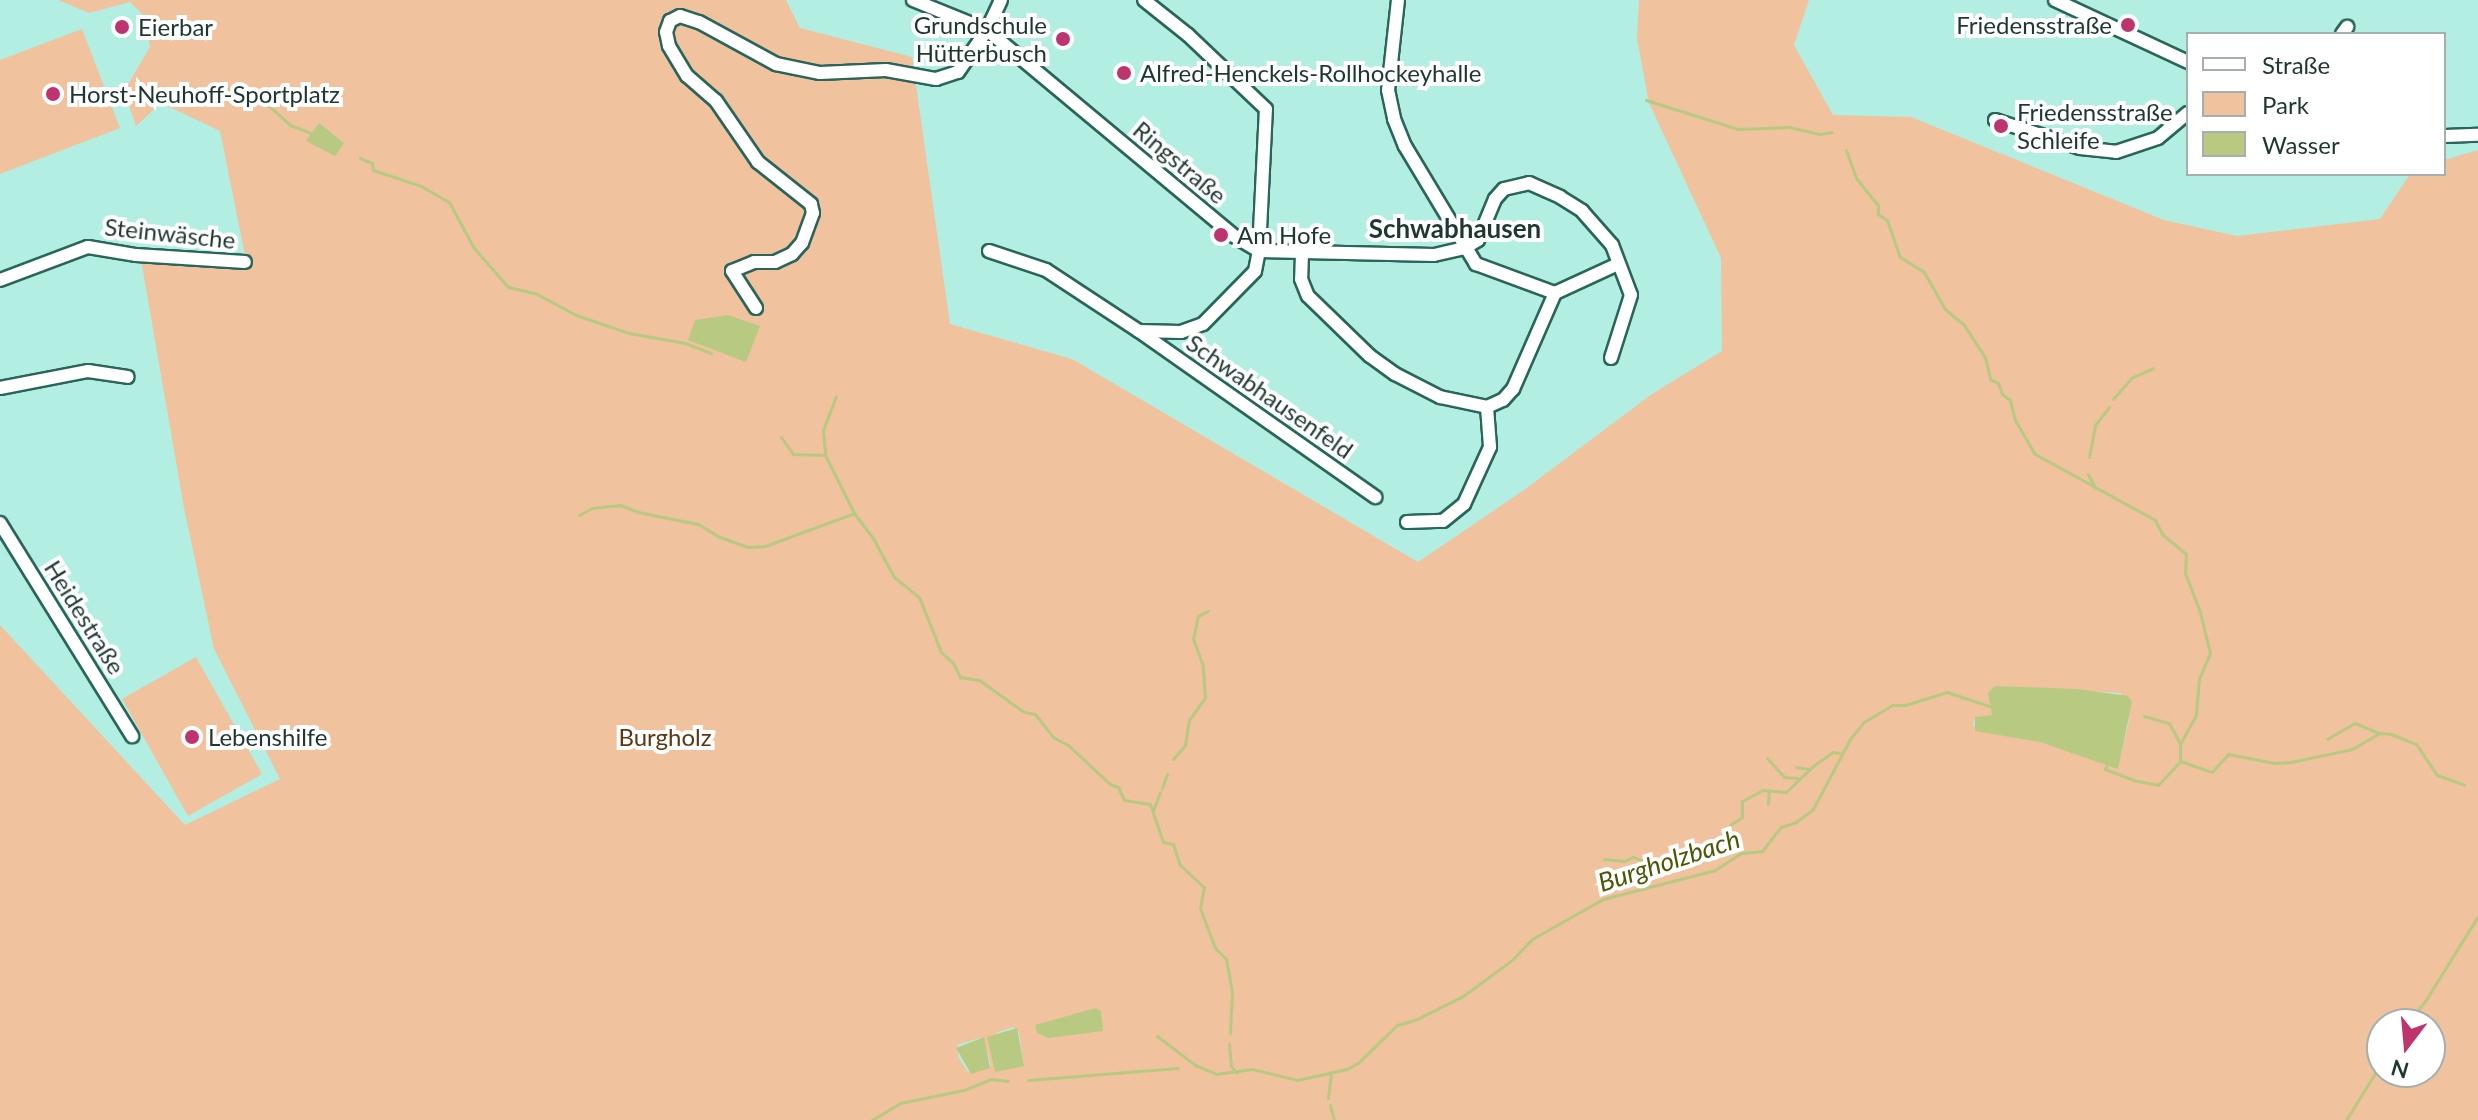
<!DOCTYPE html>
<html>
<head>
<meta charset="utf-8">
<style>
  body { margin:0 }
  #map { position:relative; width:2478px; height:1120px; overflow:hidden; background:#b2efe2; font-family:Lato,sans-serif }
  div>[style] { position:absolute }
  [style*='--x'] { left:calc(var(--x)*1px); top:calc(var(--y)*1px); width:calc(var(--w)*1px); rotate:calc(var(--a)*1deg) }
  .green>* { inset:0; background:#f0c29e }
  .water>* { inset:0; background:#b8c982 }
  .stream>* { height:3px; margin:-1.5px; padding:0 1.5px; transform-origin:1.5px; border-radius:1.5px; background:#b8c982 }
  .roads { filter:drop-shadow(2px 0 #2a655a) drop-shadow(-2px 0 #2a655a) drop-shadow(0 2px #2a655a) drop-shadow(0 -2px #2a655a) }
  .minor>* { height:12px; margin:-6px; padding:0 6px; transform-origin:6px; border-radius:6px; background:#fff }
  .dots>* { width:22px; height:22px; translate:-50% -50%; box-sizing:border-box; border:4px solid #fff; border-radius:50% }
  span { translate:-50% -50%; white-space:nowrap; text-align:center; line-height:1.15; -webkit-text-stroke:8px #fff; paint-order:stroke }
  .poi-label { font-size:24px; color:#1e3731 }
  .right { translate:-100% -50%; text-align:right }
  .left { translate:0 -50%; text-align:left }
  .street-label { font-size:24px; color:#1e3731 }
  .park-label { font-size:24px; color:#5e3712 }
  .neighbourhood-label { font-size:26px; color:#1e3731; font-weight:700 }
  .water-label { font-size:26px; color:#4a5704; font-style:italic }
  .legend { position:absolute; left:2186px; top:32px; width:260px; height:144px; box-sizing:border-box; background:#fff; border:2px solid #a5afad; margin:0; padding:10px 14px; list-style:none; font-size:24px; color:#1e3731 }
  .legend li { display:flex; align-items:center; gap:16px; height:40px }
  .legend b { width:40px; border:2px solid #a5afad }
  .north { position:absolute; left:2366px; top:1008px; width:80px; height:80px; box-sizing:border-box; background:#fff; border:2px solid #a5afad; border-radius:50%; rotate:196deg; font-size:22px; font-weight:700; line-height:32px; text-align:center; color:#1e3731 }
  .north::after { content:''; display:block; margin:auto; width:28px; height:36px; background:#be346e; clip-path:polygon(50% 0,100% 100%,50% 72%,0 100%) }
</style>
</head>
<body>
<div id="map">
  <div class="green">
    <i style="clip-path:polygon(evenodd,58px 0,786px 0,800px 28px,912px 57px,950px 324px,1072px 359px,1418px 562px,1524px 490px,1652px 394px,1722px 351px,1721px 258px,1649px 103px,1637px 39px,1639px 0,1809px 0,1794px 45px,1833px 115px,1911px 117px,2164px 220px,2237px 236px,2380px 219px,2410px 174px,2444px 174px,2444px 160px,2478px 150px,2478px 1120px,0 1120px,0 625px,185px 825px,280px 779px,214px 649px,184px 508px,141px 260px,247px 265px,220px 131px,161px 103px,136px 126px,124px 91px,150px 47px,145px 17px,130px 2px,89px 13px,58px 0,1995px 686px,2121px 693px,2129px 720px,2121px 755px,2108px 767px,2105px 763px,2040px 742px,1973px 726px,1974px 719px,1992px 715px,1995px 686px,58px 0,2382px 1024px,2430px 1024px,2430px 1072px,2382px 1072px,2382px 1024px,58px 0,1014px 1027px,1019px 1033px,1024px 1066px,996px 1033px,1014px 1027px,58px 0,983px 1037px,991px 1066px,968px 1072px,959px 1058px,957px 1045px,983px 1037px)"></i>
    <i style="clip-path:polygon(82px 29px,120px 128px,0 174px,0 60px)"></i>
    <i style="clip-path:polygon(196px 657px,262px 774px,188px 816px,122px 699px)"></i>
  </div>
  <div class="water">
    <i style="clip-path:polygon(319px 123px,344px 143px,335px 156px,306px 141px)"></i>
    <i style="clip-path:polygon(728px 315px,760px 326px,746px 362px,688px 340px,695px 320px)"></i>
    <i style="clip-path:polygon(1995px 686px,2077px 689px,2128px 696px,2132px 702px,2118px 769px,2040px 742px,1975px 731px,1975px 717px,1992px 715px,1988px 693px)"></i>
    <i style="clip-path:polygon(1096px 1008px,1101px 1011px,1103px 1031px,1048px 1038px,1037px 1033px,1035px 1025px)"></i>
    <i style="clip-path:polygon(1017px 1028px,1024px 1066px,995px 1072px,987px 1037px)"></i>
    <i style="clip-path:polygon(984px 1037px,990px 1068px,971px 1074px,956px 1048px)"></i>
  </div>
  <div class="stream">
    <i style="--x:149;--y:83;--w:14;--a:25"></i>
    <i style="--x:162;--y:89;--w:44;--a:1.3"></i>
    <i style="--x:206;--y:90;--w:11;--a:-22"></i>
    <i style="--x:216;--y:86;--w:22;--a:13"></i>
    <i style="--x:237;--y:91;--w:35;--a:25"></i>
    <i style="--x:269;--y:106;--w:28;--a:42"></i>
    <i style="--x:290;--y:125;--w:25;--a:21"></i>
    <i style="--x:1646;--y:100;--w:96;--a:17.5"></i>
    <i style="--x:1738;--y:129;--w:51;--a:-2.2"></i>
    <i style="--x:1789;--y:127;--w:32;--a:13"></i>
    <i style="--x:1820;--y:134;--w:12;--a:-9"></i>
    <i style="--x:260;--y:103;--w:10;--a:-73"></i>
    <i style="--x:1846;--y:150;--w:30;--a:70"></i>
    <i style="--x:1856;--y:178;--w:35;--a:51"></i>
    <i style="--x:1878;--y:205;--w:9;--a:90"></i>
    <i style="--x:1878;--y:214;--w:11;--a:34"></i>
    <i style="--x:1887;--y:220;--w:39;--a:71"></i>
    <i style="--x:1900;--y:257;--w:28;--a:32"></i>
    <i style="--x:1924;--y:272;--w:43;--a:60.4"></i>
    <i style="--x:1945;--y:309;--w:25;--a:40"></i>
    <i style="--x:1964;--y:325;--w:38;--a:57"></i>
    <i style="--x:1985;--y:357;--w:23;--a:77"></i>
    <i style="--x:1990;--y:379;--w:9;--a:27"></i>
    <i style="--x:1998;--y:383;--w:12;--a:70"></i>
    <i style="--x:2002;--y:394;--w:10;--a:37"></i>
    <i style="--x:2010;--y:400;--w:21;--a:76"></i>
    <i style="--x:2015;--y:420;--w:39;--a:60"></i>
    <i style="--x:2035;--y:454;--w:137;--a:28.8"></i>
    <i style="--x:2155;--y:520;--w:16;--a:63"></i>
    <i style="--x:2162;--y:534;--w:31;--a:40"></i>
    <i style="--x:2186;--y:554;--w:19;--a:93"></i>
    <i style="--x:2185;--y:573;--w:42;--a:69"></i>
    <i style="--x:2200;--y:612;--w:42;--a:76.3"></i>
    <i style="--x:2210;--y:653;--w:28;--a:113"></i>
    <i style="--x:2199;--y:679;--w:36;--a:95"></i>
    <i style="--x:2196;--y:715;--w:33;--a:119"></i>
    <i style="--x:2180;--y:744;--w:17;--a:90"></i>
    <i style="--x:360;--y:158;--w:13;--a:23"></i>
    <i style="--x:372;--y:163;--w:7;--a:82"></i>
    <i style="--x:373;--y:170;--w:51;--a:18.4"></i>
    <i style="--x:421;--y:186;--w:32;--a:30"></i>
    <i style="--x:449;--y:202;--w:52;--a:61.5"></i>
    <i style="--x:474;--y:248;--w:52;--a:48.9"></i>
    <i style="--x:508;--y:287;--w:28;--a:13"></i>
    <i style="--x:535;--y:293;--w:47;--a:28.2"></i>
    <i style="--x:576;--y:315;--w:56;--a:18.8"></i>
    <i style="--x:629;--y:333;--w:57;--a:10.1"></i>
    <i style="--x:685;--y:343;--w:28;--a:21"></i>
    <i style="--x:2113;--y:399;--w:28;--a:-49"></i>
    <i style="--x:2131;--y:378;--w:24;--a:-24"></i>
    <i style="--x:781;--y:437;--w:21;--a:55"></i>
    <i style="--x:793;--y:454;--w:32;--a:2"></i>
    <i style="--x:825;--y:455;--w:65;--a:63.4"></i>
    <i style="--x:854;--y:513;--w:31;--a:53"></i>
    <i style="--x:873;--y:538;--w:44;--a:61.7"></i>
    <i style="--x:894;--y:577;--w:32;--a:39"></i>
    <i style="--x:919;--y:597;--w:59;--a:68.2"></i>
    <i style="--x:941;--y:652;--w:16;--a:43"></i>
    <i style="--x:953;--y:663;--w:16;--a:63"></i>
    <i style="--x:960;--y:677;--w:19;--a:9"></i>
    <i style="--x:979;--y:680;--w:55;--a:35.4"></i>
    <i style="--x:1024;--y:712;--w:11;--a:10"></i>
    <i style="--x:1035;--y:714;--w:29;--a:52"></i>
    <i style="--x:1053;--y:737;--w:17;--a:28"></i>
    <i style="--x:1068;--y:745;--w:57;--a:42.9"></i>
    <i style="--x:1110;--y:784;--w:9;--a:21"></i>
    <i style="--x:1118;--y:787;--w:14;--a:65"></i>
    <i style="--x:1124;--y:800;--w:26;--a:9"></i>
    <i style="--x:1150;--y:804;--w:40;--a:71.1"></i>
    <i style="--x:1163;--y:842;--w:10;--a:11"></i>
    <i style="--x:1173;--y:844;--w:22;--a:72"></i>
    <i style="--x:1180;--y:865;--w:33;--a:43"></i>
    <i style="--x:1204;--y:887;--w:21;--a:101"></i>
    <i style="--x:1200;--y:908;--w:43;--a:69.4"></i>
    <i style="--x:1215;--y:948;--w:16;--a:45"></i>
    <i style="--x:1226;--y:959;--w:10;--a:79"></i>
    <i style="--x:1228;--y:969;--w:23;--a:80"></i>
    <i style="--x:1232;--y:992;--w:41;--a:92.8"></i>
    <i style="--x:825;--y:453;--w:23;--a:-95"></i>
    <i style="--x:823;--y:430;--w:36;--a:-69"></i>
    <i style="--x:2089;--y:457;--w:33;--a:-79"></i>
    <i style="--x:2095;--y:425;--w:23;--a:-52"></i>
    <i style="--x:2088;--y:474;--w:16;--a:63"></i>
    <i style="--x:579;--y:515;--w:15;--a:-28"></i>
    <i style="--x:592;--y:508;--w:28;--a:-6"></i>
    <i style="--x:620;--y:505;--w:19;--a:21"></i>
    <i style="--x:638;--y:512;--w:61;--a:11.3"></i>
    <i style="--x:698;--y:524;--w:26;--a:31"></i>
    <i style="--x:720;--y:537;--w:30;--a:20"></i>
    <i style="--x:748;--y:547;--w:17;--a:-3"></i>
    <i style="--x:765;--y:546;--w:93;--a:-20.2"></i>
    <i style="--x:2144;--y:716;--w:26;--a:16"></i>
    <i style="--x:2169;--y:723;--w:21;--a:62"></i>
    <i style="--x:2327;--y:739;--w:32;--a:-30"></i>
    <i style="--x:2355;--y:723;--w:26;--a:23"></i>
    <i style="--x:1767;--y:758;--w:25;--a:48"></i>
    <i style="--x:1784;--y:777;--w:13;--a:4"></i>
    <i style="--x:1173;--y:759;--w:18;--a:-49"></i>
    <i style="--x:1185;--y:745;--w:25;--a:-81"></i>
    <i style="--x:1189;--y:720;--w:27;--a:-54"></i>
    <i style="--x:1205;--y:698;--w:32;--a:-94"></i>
    <i style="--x:1203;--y:666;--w:29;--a:-110"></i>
    <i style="--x:1193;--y:639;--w:24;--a:-78"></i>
    <i style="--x:1198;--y:616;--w:11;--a:-27"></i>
    <i style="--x:2107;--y:765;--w:4;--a:117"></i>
    <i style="--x:2105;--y:769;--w:30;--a:21"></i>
    <i style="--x:2133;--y:780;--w:25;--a:11"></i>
    <i style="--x:2158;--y:785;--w:33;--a:-47"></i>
    <i style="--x:2180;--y:761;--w:34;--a:19"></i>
    <i style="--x:2212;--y:772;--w:24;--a:-48"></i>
    <i style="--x:2228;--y:754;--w:47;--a:11.1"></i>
    <i style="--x:2274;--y:763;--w:17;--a:-3"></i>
    <i style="--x:2291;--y:762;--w:62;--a:-12"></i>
    <i style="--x:2352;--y:749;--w:32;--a:-30"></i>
    <i style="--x:2380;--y:733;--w:11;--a:5"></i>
    <i style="--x:2391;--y:734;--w:27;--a:22"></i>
    <i style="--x:2416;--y:744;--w:37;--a:56"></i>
    <i style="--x:2437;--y:775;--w:29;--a:20"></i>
    <i style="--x:1796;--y:767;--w:12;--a:9"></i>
    <i style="--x:1162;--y:788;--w:15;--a:-70"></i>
    <i style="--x:1768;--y:804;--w:13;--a:-86"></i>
    <i style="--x:1153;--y:811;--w:20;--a:-70"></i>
    <i style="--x:1604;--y:859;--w:20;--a:6"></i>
    <i style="--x:1624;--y:861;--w:10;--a:-24"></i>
    <i style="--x:1633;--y:857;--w:18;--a:22"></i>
    <i style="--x:1650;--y:864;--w:24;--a:-2"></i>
    <i style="--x:1674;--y:863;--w:19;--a:-18"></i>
    <i style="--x:1692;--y:857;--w:10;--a:-53"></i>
    <i style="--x:1698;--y:849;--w:31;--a:-19"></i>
    <i style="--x:1727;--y:839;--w:14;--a:-78"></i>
    <i style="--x:1730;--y:825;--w:14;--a:-34"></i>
    <i style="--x:1742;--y:817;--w:16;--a:-90"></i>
    <i style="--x:1742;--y:801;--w:24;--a:-28"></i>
    <i style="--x:1763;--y:790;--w:23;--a:5"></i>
    <i style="--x:1786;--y:792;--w:37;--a:-44"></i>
    <i style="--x:1813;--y:766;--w:24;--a:-35"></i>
    <i style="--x:1833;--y:752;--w:6;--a:9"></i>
    <i style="--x:2407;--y:1024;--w:33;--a:-52"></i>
    <i style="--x:2427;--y:998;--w:97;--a:-58.1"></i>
    <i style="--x:1157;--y:1036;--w:48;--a:37.3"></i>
    <i style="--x:1195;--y:1065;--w:23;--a:23"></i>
    <i style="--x:1216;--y:1074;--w:36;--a:-8"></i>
    <i style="--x:1252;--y:1069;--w:46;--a:13.7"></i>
    <i style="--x:1297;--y:1080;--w:51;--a:-12.4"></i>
    <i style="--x:1347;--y:1069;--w:13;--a:-29"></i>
    <i style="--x:1358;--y:1063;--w:54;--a:-44.3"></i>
    <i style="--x:1397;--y:1025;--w:19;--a:-16"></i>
    <i style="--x:1415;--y:1020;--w:54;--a:-26.6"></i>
    <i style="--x:1463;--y:996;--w:61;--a:-36.3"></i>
    <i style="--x:1512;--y:960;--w:29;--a:-46"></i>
    <i style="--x:1532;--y:939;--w:81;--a:-29.4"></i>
    <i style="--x:1603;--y:899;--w:116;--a:-14.5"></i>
    <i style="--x:1715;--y:870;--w:31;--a:-33"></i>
    <i style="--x:1741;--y:853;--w:21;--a:-5"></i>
    <i style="--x:1762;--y:851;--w:31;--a:-52"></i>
    <i style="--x:1781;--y:827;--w:16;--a:-18"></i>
    <i style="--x:1796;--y:822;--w:21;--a:-37"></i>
    <i style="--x:1813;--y:809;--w:79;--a:-62.1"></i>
    <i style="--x:1850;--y:739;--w:22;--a:-51"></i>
    <i style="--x:1864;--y:722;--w:33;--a:-31"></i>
    <i style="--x:1892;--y:705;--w:13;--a:0"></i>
    <i style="--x:1905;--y:705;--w:44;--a:-17.2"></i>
    <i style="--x:1947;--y:692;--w:47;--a:18.4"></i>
    <i style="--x:1229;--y:1044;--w:22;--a:85"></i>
    <i style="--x:1231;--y:1066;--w:9;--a:49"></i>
    <i style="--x:1028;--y:1080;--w:150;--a:-4.6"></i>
    <i style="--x:1328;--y:1098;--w:24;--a:-83"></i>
    <i style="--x:1330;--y:1105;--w:16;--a:75"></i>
    <i style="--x:872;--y:1120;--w:33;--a:-31"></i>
    <i style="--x:900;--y:1103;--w:65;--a:-11.5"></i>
    <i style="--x:964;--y:1090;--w:29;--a:-22"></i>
    <i style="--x:991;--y:1079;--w:17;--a:7"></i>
    <i style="--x:2346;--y:1120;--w:68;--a:-58.2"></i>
  </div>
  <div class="roads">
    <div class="minor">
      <i style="--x:913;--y:0;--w:80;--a:22.1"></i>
      <i style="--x:987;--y:30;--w:322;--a:39.8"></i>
      <i style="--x:1234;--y:236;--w:29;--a:31"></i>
      <i style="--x:1259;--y:251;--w:175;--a:1.3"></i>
      <i style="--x:1434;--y:255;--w:32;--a:-13"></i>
      <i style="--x:1465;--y:248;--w:15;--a:-32"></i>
      <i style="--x:1478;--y:240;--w:44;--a:-67.5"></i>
      <i style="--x:1495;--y:199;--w:13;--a:-48"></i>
      <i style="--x:1504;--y:189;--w:26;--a:-13"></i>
      <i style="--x:1529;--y:183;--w:34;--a:24"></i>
      <i style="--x:1560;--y:197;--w:26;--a:32"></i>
      <i style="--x:1582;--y:211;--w:45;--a:48.6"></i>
      <i style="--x:1612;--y:245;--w:53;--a:69.2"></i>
      <i style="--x:1631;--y:295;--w:66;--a:107.6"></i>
      <i style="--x:1398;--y:0;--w:91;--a:96.3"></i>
      <i style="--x:1388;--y:90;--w:30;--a:78"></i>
      <i style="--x:1394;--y:119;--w:29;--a:68"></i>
      <i style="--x:1405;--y:146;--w:138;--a:59"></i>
      <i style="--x:1476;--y:264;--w:84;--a:20.2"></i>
      <i style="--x:2055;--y:0;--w:147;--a:25"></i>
      <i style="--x:2342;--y:34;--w:9;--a:-54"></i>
      <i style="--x:1995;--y:120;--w:89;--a:18.2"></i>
      <i style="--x:2080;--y:148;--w:36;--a:6"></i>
      <i style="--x:2116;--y:152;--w:44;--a:-18.4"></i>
      <i style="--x:2158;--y:138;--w:39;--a:-40"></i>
      <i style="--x:2444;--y:136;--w:34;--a:-2"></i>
      <i style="--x:989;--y:251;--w:60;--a:18.4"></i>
      <i style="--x:1046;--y:270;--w:111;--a:33.3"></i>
      <i style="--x:1139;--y:331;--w:42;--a:1.4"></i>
      <i style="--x:1181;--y:332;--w:23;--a:-20"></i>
      <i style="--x:1203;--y:324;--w:74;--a:-45.5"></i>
      <i style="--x:1255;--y:271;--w:20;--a:-79"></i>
      <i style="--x:1259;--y:251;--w:142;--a:-87.2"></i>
      <i style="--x:1266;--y:109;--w:108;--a:-136.5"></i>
      <i style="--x:1188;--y:35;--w:56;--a:-141.5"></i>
      <i style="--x:1302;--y:254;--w:25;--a:92"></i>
      <i style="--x:1301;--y:279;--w:18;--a:68"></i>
      <i style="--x:1308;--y:296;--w:86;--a:44.1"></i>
      <i style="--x:1370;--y:356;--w:31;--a:36"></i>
      <i style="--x:1395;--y:374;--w:51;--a:27.1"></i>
      <i style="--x:1440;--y:397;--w:48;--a:12"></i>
      <i style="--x:1487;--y:407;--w:17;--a:-24"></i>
      <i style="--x:1503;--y:400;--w:15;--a:-48"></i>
      <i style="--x:1513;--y:389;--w:105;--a:-66.4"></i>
      <i style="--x:1555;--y:293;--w:69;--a:-24.7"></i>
      <i style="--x:0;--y:280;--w:94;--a:-20.6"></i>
      <i style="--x:88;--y:247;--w:49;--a:9.5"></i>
      <i style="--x:136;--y:255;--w:109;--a:3.7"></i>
      <i style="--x:756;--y:308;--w:44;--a:-123"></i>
      <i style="--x:732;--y:271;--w:24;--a:-22"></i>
      <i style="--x:754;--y:262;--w:21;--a:0"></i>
      <i style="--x:775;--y:262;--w:19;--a:-25"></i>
      <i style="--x:792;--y:254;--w:15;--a:-48"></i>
      <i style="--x:802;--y:243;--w:32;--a:-70"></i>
      <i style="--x:813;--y:213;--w:9;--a:-103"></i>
      <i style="--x:811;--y:204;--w:68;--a:-141.6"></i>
      <i style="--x:758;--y:162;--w:74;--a:-124.5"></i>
      <i style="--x:716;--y:101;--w:38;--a:-139"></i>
      <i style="--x:687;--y:76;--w:35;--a:-121"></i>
      <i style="--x:669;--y:46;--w:14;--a:-102"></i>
      <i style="--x:666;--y:32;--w:12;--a:-70"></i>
      <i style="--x:670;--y:21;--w:11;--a:-27"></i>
      <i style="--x:680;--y:16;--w:20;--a:18"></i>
      <i style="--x:699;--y:22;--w:88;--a:28.6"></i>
      <i style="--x:776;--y:64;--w:45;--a:11.6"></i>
      <i style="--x:820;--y:73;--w:66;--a:-2.6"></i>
      <i style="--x:886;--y:70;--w:51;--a:10.2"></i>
      <i style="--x:936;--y:79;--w:23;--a:-18"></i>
      <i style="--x:958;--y:72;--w:51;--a:-55.4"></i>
      <i style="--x:987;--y:30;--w:33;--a:-65"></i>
      <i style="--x:1139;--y:331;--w:289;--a:35.1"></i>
      <i style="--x:0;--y:388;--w:90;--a:-10.9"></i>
      <i style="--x:88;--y:371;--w:40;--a:8.5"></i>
      <i style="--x:1407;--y:522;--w:36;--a:-2"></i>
      <i style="--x:1443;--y:521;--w:27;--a:-39"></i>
      <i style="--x:1464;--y:504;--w:63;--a:-65.5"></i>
      <i style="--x:1490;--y:447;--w:40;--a:-94.3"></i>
      <i style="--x:0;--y:523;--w:251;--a:58.2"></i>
    </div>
  </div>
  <div class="dots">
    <i style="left:2128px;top:25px;background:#be346e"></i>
    <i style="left:122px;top:27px;background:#be346e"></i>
    <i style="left:1063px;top:39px;background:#be346e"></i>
    <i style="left:1124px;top:73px;background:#be346e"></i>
    <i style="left:53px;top:94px;background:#be346e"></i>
    <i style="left:2001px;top:126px;background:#be346e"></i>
    <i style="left:1221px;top:235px;background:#be346e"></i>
    <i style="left:192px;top:737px;background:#be346e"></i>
  </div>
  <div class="poi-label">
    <span class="right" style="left:1047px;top:39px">Grundschule<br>Hütterbusch</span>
    <span class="right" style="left:2112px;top:25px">Friedensstraße</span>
    <span class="left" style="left:138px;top:27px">Eierbar</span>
    <span class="left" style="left:1140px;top:73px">Alfred-Henckels-Rollhockeyhalle</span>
    <span class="left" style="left:69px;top:94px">Horst-Neuhoff-Sportplatz</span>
    <span class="left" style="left:2017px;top:126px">Friedensstraße<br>Schleife</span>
    <span class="left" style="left:1237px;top:235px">Am Hofe</span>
    <span class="left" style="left:208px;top:737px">Lebenshilfe</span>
  </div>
  <div class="street-label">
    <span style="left:1180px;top:162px;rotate:40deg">Ringstraße</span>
    <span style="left:170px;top:233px;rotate:6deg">Steinwäsche</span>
    <span style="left:1270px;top:396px;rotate:35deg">Schwabhausenfeld</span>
    <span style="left:85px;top:617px;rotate:58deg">Heidestraße</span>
  </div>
  <div class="park-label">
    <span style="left:665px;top:737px">Burgholz</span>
  </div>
  <div class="neighbourhood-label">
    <span style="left:1455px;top:229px">Schwabhausen</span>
  </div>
  <div class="water-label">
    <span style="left:1669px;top:861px;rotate:-18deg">Burgholzbach</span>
  </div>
  <ul class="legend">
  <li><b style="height:10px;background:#fff"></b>Straße</li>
  <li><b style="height:22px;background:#f0c29e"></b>Park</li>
  <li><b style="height:22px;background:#b8c982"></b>Wasser</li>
  </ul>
  <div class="north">N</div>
</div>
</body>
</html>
